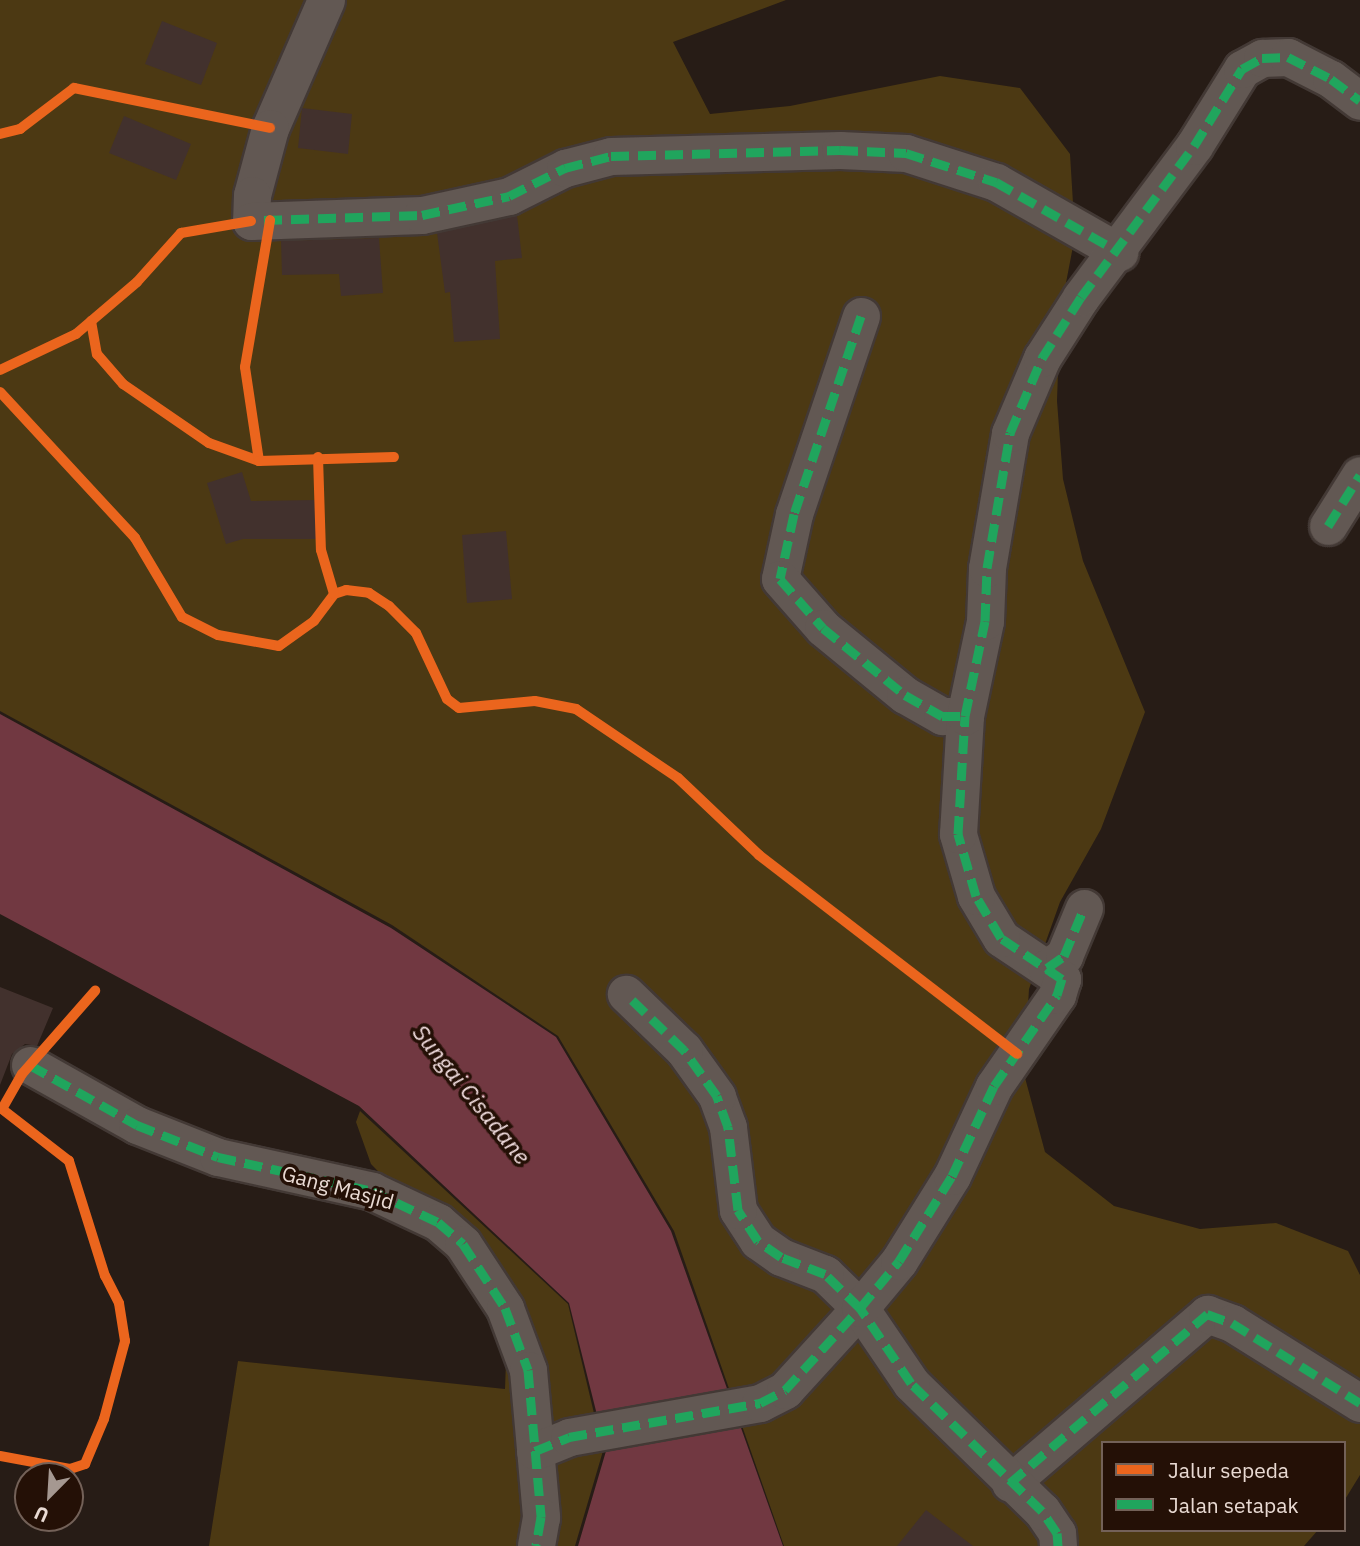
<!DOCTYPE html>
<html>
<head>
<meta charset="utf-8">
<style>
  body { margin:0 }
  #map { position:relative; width:1360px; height:1546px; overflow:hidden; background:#271c16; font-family:"IBM Plex Sans",sans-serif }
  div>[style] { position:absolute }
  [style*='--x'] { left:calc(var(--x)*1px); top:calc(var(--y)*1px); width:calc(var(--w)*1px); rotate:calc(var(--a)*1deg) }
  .green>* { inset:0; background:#4c3913 }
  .water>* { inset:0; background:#713841 }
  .building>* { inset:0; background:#42312d }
  .roads { filter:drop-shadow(2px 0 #433935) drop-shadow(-2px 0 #433935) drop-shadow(0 2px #433935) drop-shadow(0 -2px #433935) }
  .street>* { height:37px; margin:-18.5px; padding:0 18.5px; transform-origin:18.5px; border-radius:18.5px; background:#625853 }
  .quiet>* { height:9px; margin-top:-4.5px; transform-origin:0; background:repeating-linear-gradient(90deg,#20a55d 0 18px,transparent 0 27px) }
  .cycleway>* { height:10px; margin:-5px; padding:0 5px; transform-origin:5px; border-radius:5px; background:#eb651d }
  span { translate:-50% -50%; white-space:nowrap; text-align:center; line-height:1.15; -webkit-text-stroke:7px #241006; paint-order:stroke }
  .street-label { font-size:21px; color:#e9dad3 }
  .water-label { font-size:23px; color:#f3dfe1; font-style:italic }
  .legend { position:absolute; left:1101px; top:1441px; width:245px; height:91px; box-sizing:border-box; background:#241006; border:2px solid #736158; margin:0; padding:9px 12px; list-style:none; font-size:21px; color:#e9dad3 }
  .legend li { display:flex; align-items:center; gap:14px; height:35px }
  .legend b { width:35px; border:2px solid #736158 }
  .north { position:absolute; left:14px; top:1462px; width:70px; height:70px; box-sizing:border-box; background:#241006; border:2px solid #736158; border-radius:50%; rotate:204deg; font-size:19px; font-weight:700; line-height:28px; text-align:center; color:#e9dad3 }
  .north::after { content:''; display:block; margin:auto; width:24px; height:32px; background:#a59891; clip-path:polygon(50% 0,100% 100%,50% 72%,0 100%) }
</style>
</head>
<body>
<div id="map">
  <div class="green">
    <i style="clip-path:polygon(0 0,786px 0,673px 42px,710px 114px,790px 106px,940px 76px,1020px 88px,1070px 154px,1075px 236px,1060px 314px,1057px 401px,1063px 479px,1083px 561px,1145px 712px,1101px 829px,1060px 902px,1029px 989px,1024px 1074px,1045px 1152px,1114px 1206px,1200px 1229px,1276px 1223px,1348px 1251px,1360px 1275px,1360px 1475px,1344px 1501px,1344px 1443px,1103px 1443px,1103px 1530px,1318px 1530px,1304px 1546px,784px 1546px,674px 1231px,558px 1036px,392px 925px,0 711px)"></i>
    <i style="clip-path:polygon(360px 1111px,568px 1304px,603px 1451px,575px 1546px,209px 1546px,238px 1361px,505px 1389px,508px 1305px,371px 1164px,356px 1122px)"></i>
  </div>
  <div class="water">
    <i style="clip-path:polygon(0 714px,391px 928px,556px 1037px,671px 1231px,783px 1546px,578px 1546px,606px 1451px,569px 1303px,359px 1106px,0 914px)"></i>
  </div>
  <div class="building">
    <i style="clip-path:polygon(162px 21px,217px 43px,201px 85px,145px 64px)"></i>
    <i style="clip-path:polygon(302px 108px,352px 114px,348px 154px,298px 148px)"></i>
    <i style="clip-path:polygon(124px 116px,191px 144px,176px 180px,109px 153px)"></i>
    <i style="clip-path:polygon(517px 215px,522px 258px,495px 261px,500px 339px,454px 342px,450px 292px,445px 293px,437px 233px)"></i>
    <i style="clip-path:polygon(379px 238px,383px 293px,341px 296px,339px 274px,282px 275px,281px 241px)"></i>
    <i style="clip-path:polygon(242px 472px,251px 501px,316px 500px,316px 539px,243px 539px,226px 544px,207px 483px)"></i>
    <i style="clip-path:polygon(506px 531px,512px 599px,467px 603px,462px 535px)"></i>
    <i style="clip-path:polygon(0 987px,53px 1008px,37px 1046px,25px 1044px,12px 1054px,0 1085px)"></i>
    <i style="clip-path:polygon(926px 1510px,973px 1546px,897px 1546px)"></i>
  </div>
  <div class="roads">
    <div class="street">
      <i style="--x:326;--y:0;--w:140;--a:113.6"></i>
      <i style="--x:270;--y:128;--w:69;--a:105"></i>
      <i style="--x:252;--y:195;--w:26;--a:92"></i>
      <i style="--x:251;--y:221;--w:171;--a:-2"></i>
      <i style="--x:422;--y:215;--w:89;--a:-12.3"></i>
      <i style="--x:509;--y:196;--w:63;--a:-26.6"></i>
      <i style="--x:565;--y:168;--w:48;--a:-14.6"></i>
      <i style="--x:611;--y:156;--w:229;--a:-1.5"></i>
      <i style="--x:840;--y:150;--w:66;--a:2.6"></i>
      <i style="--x:906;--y:153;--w:95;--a:17.9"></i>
      <i style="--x:996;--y:182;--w:142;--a:29.6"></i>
      <i style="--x:861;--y:316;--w:209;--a:108.7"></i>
      <i style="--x:794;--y:514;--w:66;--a:102.2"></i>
      <i style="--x:780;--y:579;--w:65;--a:48.7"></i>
      <i style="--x:823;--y:628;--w:106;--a:39.3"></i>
      <i style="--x:905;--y:695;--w:43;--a:29.6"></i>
      <i style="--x:942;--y:716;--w:23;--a:0"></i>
      <i style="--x:1328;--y:526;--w:60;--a:-57.9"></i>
      <i style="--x:1062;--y:979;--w:73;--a:-146.1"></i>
      <i style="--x:1001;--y:938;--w:49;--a:-120.8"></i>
      <i style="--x:976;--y:896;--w:65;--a:-106.2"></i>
      <i style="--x:958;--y:834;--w:118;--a:-86.6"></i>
      <i style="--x:965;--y:716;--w:97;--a:-78.1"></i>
      <i style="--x:985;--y:621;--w:53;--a:-87.8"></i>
      <i style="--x:987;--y:568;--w:137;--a:-80.3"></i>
      <i style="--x:1010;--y:433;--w:82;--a:-66.9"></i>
      <i style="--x:1042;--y:358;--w:72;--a:-57.4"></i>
      <i style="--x:1081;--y:297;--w:189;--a:-53.2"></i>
      <i style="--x:1194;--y:146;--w:91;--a:-58.1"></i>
      <i style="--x:1242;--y:69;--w:23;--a:-29"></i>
      <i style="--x:1262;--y:58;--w:26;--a:-2"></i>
      <i style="--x:1288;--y:57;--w:48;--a:27.1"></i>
      <i style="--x:1331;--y:79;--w:36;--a:37"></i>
      <i style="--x:1062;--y:979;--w:19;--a:-144"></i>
      <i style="--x:1047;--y:968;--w:21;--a:-35"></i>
      <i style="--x:1064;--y:956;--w:52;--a:-67.4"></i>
      <i style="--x:30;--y:1065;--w:123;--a:29.3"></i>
      <i style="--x:137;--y:1125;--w:87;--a:21.6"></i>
      <i style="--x:218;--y:1157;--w:158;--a:12.4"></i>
      <i style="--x:372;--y:1191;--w:73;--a:25.2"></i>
      <i style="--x:438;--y:1222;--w:33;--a:41"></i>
      <i style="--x:463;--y:1244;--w:77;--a:56.7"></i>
      <i style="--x:505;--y:1308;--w:66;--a:69.6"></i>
      <i style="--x:528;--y:1370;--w:148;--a:84.9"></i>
      <i style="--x:541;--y:1517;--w:29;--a:100"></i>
      <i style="--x:535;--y:1451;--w:37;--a:-22"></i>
      <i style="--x:569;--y:1437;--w:194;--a:-10.1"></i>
      <i style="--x:760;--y:1403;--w:28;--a:-27"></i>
      <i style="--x:785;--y:1390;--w:111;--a:-47.6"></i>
      <i style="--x:860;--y:1308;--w:49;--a:-135.8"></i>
      <i style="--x:825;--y:1274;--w:47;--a:-158.9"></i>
      <i style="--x:781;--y:1257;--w:28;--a:-145"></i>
      <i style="--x:758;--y:1241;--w:37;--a:-123"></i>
      <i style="--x:738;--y:1210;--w:84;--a:-96.9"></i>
      <i style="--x:728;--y:1127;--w:33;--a:-110"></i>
      <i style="--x:717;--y:1096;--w:57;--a:-125.7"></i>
      <i style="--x:684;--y:1050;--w:81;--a:-136"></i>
      <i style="--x:1010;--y:1483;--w:260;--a:-40.6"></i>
      <i style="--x:1207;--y:1314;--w:27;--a:20"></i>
      <i style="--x:1232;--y:1323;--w:151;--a:32"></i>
      <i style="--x:1058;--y:1546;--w:13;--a:-94"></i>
      <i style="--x:1057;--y:1533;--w:27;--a:-124"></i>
      <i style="--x:1042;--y:1511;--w:183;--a:-135.7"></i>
      <i style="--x:911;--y:1383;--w:91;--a:-124.2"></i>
      <i style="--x:860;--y:1308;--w:61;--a:-50.3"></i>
      <i style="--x:899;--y:1261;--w:100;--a:-58.1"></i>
      <i style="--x:952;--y:1176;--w:99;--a:-65"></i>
      <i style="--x:994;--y:1086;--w:111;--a:-55.3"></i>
      <i style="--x:1057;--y:995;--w:17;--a:-73"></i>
    </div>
  </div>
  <div class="quiet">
    <i style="--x:264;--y:220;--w:158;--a:-1.8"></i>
    <i style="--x:422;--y:215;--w:89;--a:-12.3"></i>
    <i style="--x:509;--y:196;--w:63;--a:-26.6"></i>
    <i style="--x:565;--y:168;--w:48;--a:-14.6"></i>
    <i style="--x:611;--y:156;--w:229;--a:-1.5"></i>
    <i style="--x:840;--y:150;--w:66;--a:2.6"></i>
    <i style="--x:906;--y:153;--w:95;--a:17.9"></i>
    <i style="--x:996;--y:182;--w:142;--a:29.6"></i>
    <i style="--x:861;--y:316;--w:209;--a:108.7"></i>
    <i style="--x:794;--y:514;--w:66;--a:102.2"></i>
    <i style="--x:780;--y:579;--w:65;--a:48.7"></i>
    <i style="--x:823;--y:628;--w:106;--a:39.3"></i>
    <i style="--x:905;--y:695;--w:43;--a:29.6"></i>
    <i style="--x:942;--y:716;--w:23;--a:0"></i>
    <i style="--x:1328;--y:526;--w:60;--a:-57.9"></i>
    <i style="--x:1053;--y:973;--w:8;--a:-140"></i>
    <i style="--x:1047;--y:968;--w:21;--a:-35"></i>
    <i style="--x:1064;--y:956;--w:52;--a:-67.4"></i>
    <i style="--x:1062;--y:979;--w:73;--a:-146.1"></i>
    <i style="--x:1001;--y:938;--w:49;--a:-120.8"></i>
    <i style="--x:976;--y:896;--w:65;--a:-106.2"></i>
    <i style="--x:958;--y:834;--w:118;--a:-86.6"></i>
    <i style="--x:965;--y:716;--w:97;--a:-78.1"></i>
    <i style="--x:985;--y:621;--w:53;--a:-87.8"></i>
    <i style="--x:987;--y:568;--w:137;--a:-80.3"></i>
    <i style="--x:1010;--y:433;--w:82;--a:-66.9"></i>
    <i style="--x:1042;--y:358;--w:72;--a:-57.4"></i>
    <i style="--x:1081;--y:297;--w:189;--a:-53.2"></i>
    <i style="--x:1194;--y:146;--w:91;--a:-58.1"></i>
    <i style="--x:1242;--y:69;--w:23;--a:-29"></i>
    <i style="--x:1262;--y:58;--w:26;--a:-2"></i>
    <i style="--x:1288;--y:57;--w:48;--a:27.1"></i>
    <i style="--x:1331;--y:79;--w:36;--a:37"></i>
    <i style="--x:30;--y:1065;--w:123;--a:29.3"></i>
    <i style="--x:137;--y:1125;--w:87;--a:21.6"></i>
    <i style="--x:218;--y:1157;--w:158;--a:12.4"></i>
    <i style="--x:372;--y:1191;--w:73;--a:25.2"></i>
    <i style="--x:438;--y:1222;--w:33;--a:41"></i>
    <i style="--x:463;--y:1244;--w:77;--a:56.7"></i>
    <i style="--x:505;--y:1308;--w:66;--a:69.6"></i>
    <i style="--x:528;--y:1370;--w:148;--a:84.9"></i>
    <i style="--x:541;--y:1517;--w:29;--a:100"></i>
    <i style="--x:535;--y:1451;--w:37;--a:-22"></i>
    <i style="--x:569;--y:1437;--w:194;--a:-10.1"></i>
    <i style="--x:760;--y:1403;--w:28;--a:-27"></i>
    <i style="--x:785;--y:1390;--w:111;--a:-47.6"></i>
    <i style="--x:860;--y:1308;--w:49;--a:-135.8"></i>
    <i style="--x:825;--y:1274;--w:47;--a:-158.9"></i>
    <i style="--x:781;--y:1257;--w:28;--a:-145"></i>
    <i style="--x:758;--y:1241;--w:37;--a:-123"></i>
    <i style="--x:738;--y:1210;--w:84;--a:-96.9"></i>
    <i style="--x:728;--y:1127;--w:33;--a:-110"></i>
    <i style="--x:717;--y:1096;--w:57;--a:-125.7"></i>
    <i style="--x:684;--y:1050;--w:81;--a:-136"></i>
    <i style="--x:1010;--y:1483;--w:260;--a:-40.6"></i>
    <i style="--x:1207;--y:1314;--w:27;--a:20"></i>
    <i style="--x:1232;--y:1323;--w:151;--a:32"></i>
    <i style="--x:1058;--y:1546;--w:13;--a:-94"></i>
    <i style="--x:1057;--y:1533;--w:27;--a:-124"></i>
    <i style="--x:1042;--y:1511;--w:183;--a:-135.7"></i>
    <i style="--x:911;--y:1383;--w:91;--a:-124.2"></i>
    <i style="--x:860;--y:1308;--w:61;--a:-50.3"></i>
    <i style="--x:899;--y:1261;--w:100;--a:-58.1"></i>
    <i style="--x:952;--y:1176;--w:99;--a:-65"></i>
    <i style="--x:994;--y:1086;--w:111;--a:-55.3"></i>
    <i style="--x:1057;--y:995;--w:17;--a:-73"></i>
  </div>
  <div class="cycleway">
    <i style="--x:0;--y:134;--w:21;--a:-14"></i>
    <i style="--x:20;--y:129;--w:68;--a:-37.2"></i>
    <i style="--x:74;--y:88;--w:200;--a:11.5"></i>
    <i style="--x:91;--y:321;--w:34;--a:80"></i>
    <i style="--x:97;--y:354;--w:40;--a:49"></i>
    <i style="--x:123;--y:384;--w:104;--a:34.5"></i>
    <i style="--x:209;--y:443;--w:53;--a:19.8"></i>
    <i style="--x:259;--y:461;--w:95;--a:-98.5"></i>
    <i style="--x:245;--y:367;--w:149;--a:-80.3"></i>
    <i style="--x:0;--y:370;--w:84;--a:-25.3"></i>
    <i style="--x:76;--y:334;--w:80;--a:-40.4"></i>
    <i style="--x:137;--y:282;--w:66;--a:-48.1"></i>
    <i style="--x:181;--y:233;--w:71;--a:-9.7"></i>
    <i style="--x:0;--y:392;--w:199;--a:47.2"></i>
    <i style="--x:135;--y:538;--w:92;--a:59.3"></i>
    <i style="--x:182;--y:617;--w:40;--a:26.6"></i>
    <i style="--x:218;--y:635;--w:62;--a:10.2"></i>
    <i style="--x:279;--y:646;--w:43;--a:-35.5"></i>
    <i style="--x:314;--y:621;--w:34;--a:-53"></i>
    <i style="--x:334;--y:594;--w:13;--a:-18"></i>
    <i style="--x:346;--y:590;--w:23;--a:7"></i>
    <i style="--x:369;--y:593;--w:24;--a:33"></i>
    <i style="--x:389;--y:606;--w:38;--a:45"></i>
    <i style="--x:416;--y:633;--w:73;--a:64.8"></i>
    <i style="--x:447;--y:699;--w:15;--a:37"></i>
    <i style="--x:459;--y:708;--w:76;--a:-5.3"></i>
    <i style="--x:535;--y:701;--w:42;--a:11"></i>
    <i style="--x:576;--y:709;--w:123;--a:34.1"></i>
    <i style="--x:678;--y:778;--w:112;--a:43.5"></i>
    <i style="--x:759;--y:855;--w:326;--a:37.6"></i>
    <i style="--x:318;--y:457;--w:93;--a:88.2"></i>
    <i style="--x:321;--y:550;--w:46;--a:73.5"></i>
    <i style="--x:259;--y:461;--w:135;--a:-1.7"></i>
    <i style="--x:0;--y:1456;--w:71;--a:10.5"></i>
    <i style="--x:70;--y:1469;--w:16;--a:-18"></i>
    <i style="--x:85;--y:1464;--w:49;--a:-67.1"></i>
    <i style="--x:104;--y:1419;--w:81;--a:-74.9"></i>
    <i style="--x:125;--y:1341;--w:38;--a:-99"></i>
    <i style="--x:119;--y:1303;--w:30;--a:-117"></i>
    <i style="--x:105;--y:1276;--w:121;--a:-107.4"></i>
    <i style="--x:69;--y:1161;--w:85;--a:-142.2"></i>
    <i style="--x:2;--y:1109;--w:40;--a:-60.3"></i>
    <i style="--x:22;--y:1074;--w:111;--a:-48.7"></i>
  </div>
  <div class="street-label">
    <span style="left:338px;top:1187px;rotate:15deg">Gang Masjid</span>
  </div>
  <div class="water-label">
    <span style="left:472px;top:1094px;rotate:51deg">Sungai Cisadane</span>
  </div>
  <ul class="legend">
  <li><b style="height:9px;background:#eb651d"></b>Jalur sepeda</li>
  <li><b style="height:9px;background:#20a55d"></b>Jalan setapak</li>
  </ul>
  <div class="north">U</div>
</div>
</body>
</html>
